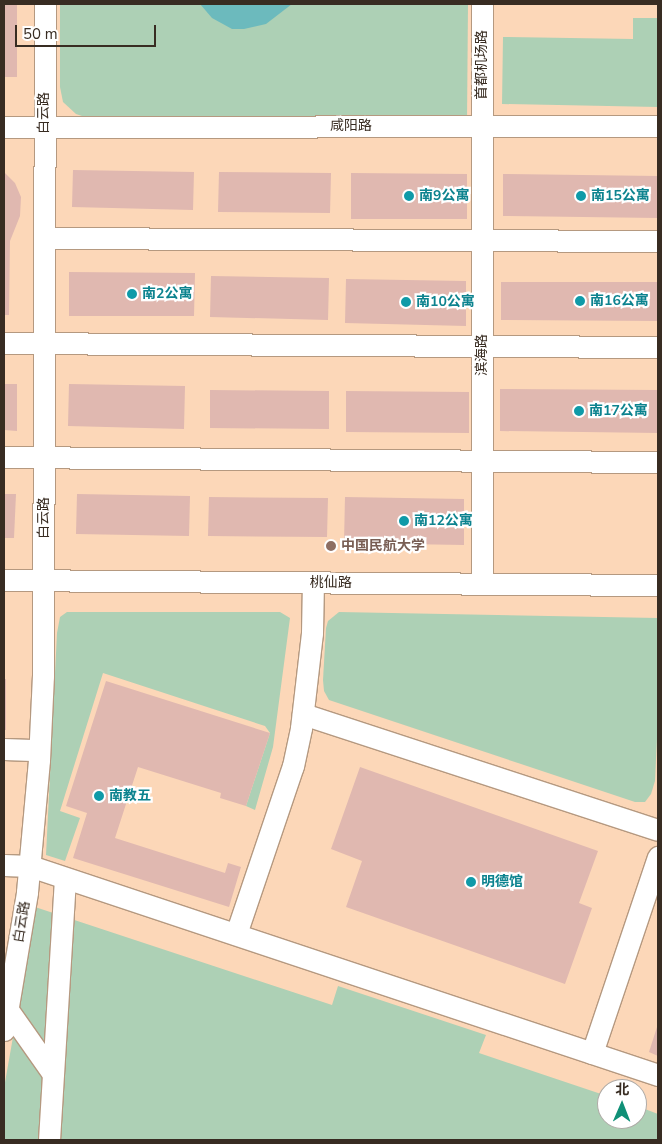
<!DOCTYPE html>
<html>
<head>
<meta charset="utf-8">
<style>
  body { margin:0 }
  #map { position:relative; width:662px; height:1144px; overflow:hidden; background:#fbe3ce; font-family:"Nunito Sans","Noto Sans SC",sans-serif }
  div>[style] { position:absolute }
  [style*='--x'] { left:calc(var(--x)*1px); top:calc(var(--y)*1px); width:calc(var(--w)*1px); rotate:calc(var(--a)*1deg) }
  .built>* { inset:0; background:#fcd7b8 }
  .green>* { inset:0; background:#add0b5 }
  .water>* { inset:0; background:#6cbabd }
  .building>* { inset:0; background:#e0b8b0 }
  .roads { filter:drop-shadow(1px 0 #b59980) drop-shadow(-1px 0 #b59980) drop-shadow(0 1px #b59980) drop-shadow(0 -1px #b59980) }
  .minor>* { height:21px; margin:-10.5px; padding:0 10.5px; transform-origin:10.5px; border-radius:10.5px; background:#fff }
  .dots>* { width:14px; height:14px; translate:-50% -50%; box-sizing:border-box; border:2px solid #fff; border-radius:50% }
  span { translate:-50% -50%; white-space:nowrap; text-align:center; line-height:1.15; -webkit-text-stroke:4.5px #fff; paint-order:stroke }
  .street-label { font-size:14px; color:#382c22 }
  .culture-label { font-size:14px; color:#0d838f; font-weight:700 }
  .left { translate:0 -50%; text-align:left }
  .education-label { font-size:14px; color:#785e54; font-weight:700 }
  .frame { position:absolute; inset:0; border:5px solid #382c22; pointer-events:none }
  .north { position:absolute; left:597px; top:1079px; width:50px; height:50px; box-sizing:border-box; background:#fff; border:1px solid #afaba7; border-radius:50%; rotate:1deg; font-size:14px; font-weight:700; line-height:20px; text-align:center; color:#382c22 }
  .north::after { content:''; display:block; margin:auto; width:18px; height:22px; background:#109077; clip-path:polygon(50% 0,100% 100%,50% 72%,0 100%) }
  .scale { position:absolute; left:15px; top:25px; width:141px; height:22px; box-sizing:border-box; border:2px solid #382c22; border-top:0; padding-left:6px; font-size:15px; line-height:18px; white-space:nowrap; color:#382c22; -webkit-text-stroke:4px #fff; paint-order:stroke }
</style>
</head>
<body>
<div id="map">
  <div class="built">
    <i style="clip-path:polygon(evenodd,4px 4px,658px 4px,658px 1140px,4px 1140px,4px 4px,607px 1089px,637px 1089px,637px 1119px,607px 1119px,607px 1089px)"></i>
  </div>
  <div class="green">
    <i style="clip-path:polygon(60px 4px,468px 4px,467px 120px,91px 119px,76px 114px,63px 102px,60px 87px)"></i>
    <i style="clip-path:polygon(633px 18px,658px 18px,658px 107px,502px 104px,503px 37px,633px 39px)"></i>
    <i style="clip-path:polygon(67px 612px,280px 612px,290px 618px,273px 747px,255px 810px,246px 806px,270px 733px,265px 726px,103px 673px,60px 811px,80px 818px,65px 861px,46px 855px,57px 633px,60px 617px)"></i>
    <i style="clip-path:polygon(339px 612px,658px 618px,658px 718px,655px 781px,651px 794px,645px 802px,635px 802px,329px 700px,324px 691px,323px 680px,326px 628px,328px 621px)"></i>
    <i style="clip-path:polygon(32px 906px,332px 1005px,338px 986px,486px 1035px,479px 1053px,607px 1096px,607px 1119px,637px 1119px,637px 1106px,658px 1114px,658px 1140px,4px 1140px,4px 1088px,19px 1003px)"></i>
  </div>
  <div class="water">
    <i style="clip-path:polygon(200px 4px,292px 4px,266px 24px,244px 29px,232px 29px,212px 18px)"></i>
  </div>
  <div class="building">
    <i style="clip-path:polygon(4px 4px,17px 4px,17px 77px,4px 77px)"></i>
    <i style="clip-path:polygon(73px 170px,194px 172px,193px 210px,72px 207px)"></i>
    <i style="clip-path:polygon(4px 172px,15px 183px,21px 197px,20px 216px,10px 241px,9px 315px,4px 315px)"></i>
    <i style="clip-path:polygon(219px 172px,331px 173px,330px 213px,218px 212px)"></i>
    <i style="clip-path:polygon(351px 173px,467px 174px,467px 219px,351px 219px)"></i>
    <i style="clip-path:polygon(503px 174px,658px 176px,658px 218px,503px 216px)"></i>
    <i style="clip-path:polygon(69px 272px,195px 273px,194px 316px,69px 316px)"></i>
    <i style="clip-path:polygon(211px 276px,329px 278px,328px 320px,210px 317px)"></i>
    <i style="clip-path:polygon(346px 279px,466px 281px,466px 326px,345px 323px)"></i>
    <i style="clip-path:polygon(501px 282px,658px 282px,658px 321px,501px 320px)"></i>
    <i style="clip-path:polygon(4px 384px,17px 384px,17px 431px,4px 430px)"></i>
    <i style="clip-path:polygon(69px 384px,185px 386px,184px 429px,68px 426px)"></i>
    <i style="clip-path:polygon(500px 389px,658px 390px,658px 433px,500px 431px)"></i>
    <i style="clip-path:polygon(210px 390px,329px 391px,329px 429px,210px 428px)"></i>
    <i style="clip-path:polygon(346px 391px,469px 392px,469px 433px,346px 432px)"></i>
    <i style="clip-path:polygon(4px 494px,16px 494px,14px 538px,4px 538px)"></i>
    <i style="clip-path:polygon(77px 494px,190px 496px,189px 536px,76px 534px)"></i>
    <i style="clip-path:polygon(209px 497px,328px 498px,327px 537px,208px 536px)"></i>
    <i style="clip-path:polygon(345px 497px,464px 499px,464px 545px,344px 543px)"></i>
    <i style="clip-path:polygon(4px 679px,6px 679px,6px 730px,4px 730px)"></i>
    <i style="clip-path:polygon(106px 681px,270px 733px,246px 806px,220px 798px,221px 793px,138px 767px,115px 838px,225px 873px,228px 863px,241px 867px,229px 907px,73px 858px,87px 813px,66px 806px)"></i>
    <i style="clip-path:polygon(360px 767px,598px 851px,579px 903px,592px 908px,565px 984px,346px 907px,362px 861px,331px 849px)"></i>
    <i style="clip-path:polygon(658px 1024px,658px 1056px,649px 1052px)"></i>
  </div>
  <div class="roads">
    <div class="minor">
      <i style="--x:4;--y:127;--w:654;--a:-0.09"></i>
      <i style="--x:44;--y:238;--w:614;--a:0.28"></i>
      <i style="--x:4;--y:343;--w:654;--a:0.35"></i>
      <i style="--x:4;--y:457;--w:654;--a:0.44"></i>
      <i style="--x:4;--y:580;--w:654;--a:0.44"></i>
      <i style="--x:482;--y:584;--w:580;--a:-90"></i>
      <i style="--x:303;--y:714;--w:373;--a:18.1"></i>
      <i style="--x:4;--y:749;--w:35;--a:2"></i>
      <i style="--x:4;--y:865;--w:26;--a:2"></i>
      <i style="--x:30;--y:866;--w:662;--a:18.41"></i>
      <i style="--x:236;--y:934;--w:177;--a:-71.3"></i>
      <i style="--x:293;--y:766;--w:39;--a:-78"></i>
      <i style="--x:301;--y:728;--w:96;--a:-83.4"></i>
      <i style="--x:312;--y:633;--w:50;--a:-88.9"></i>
      <i style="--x:8;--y:1010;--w:78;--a:54.9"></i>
      <i style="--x:4;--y:1030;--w:140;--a:-80.5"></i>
      <i style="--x:27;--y:892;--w:133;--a:-84.8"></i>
      <i style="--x:39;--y:760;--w:84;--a:-87.3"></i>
      <i style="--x:43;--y:676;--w:672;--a:-89.83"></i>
      <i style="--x:592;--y:1053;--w:207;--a:-71.4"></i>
      <i style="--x:49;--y:1140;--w:262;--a:-86.5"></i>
    </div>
  </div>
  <div class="dots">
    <i style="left:409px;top:196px;background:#0f9aa8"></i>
    <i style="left:581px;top:196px;background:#0f9aa8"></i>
    <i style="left:132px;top:294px;background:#0f9aa8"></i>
    <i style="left:580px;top:301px;background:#0f9aa8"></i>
    <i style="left:406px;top:302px;background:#0f9aa8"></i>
    <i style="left:579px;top:411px;background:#0f9aa8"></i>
    <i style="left:404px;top:521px;background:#0f9aa8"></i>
    <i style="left:331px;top:546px;background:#8d6e63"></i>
    <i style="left:99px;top:796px;background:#0f9aa8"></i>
    <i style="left:471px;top:882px;background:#0f9aa8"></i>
  </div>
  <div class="street-label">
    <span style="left:482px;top:65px;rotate:-90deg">首都机场路</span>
    <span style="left:44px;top:113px;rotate:-90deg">白云路</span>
    <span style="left:351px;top:126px">咸阳路</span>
    <span style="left:482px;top:355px;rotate:-90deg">滨海路</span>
    <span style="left:44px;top:518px;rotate:-90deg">白云路</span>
    <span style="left:331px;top:583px">桃仙路</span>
    <span style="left:22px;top:922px;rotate:-81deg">白云路</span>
  </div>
  <div class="culture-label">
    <span class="left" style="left:419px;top:196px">南9公寓</span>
    <span class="left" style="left:591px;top:196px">南15公寓</span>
    <span class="left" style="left:142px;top:294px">南2公寓</span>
    <span class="left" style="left:590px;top:301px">南16公寓</span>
    <span class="left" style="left:416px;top:302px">南10公寓</span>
    <span class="left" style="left:589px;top:411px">南17公寓</span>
    <span class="left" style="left:414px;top:521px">南12公寓</span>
    <span class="left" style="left:109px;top:796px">南教五</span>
    <span class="left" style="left:481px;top:882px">明德馆</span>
  </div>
  <div class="education-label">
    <span class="left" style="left:341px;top:546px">中国民航大学</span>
  </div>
  <div class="frame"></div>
  <div class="north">北</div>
  <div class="scale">50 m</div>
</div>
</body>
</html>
